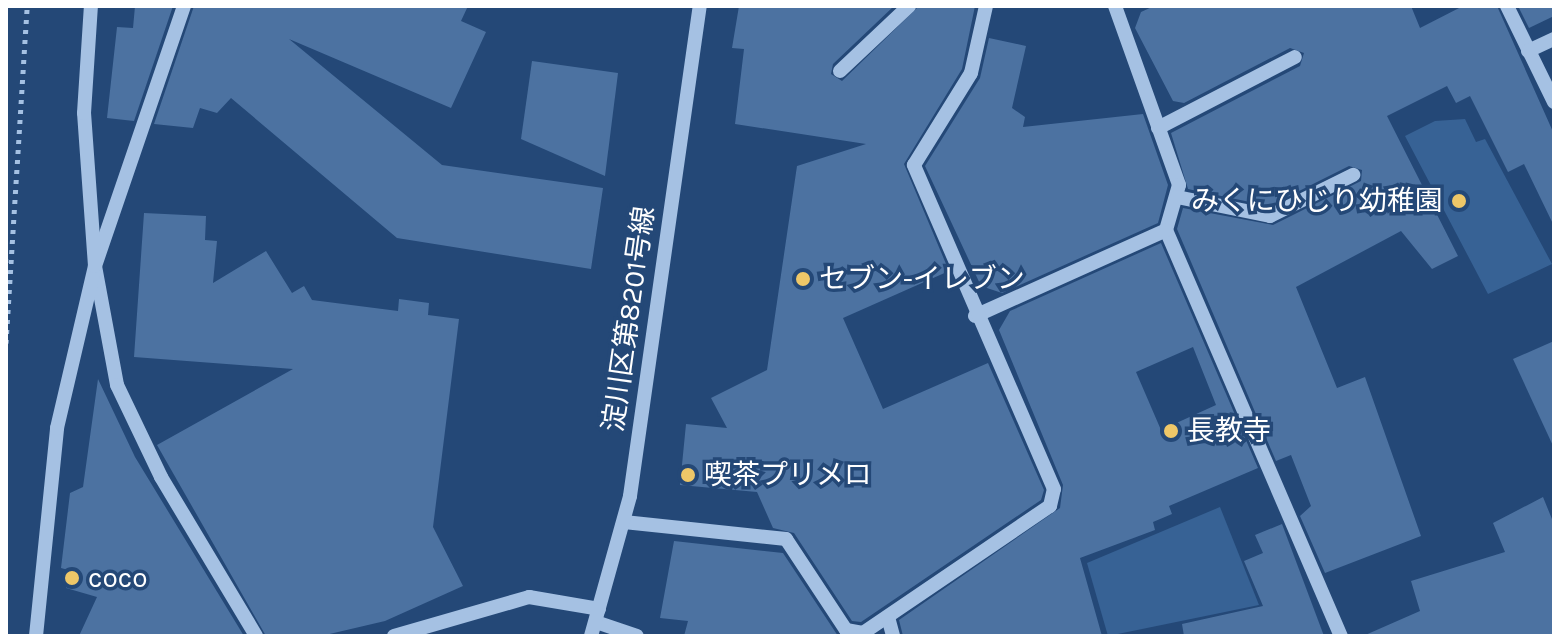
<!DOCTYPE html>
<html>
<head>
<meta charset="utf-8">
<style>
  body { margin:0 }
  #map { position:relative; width:1560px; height:642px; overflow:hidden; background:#244877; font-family:Karla,"Noto Sans JP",sans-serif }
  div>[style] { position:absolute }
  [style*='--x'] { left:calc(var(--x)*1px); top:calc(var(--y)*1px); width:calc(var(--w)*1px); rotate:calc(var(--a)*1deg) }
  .green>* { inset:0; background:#376295 }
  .building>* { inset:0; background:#4c72a1 }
  .path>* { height:5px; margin-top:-2.5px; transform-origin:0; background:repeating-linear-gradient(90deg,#a5c1e3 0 4px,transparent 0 10px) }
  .minor>* { height:14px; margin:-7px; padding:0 7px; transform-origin:7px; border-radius:7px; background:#a5c1e3 }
  .dots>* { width:22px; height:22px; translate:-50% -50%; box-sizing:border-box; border:4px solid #244877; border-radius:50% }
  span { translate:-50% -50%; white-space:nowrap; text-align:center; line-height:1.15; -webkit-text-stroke:7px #244877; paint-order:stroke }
  .poi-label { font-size:28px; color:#fff }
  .right { translate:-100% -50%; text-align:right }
  .left { translate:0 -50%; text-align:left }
  .street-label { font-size:28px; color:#fff }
  .frame { position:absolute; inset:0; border:8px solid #fff; pointer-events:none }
</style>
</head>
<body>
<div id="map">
  <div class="green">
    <i style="clip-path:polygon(1465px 119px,1476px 142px,1485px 139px,1552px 264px,1488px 294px,1405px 136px,1435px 121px)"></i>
    <i style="clip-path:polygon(1220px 507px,1259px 605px,1108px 636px,1087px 563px)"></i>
  </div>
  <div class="building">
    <i style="clip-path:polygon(135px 6px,173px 6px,134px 121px,107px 118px,117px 27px,133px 28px)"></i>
    <i style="clip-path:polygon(194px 6px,468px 6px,461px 21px,486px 32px,451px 108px,289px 39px,442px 165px,603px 188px,591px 269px,397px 238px,231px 98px,217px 113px,200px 108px,193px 128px,154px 124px)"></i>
    <i style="clip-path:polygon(739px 6px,894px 6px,833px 64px,831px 74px,842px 81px,919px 6px,975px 6px,962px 69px,904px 164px,949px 271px,843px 318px,883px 409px,988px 363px,1044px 490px,1041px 500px,861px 622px,852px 621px,794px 533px,773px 528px,757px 492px,680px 485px,686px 424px,727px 428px,711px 398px,767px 370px,797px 166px,866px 144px,735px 124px,744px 49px,732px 48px)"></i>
    <i style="clip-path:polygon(1154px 6px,1411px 6px,1420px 28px,1463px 6px,1497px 6px,1554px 134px,1554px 226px,1524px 164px,1508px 172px,1470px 96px,1456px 103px,1447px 86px,1387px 116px,1458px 256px,1432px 269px,1401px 231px,1296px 287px,1337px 388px,1365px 377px,1421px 536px,1325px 573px,1300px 516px,1311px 506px,1291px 455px,1276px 461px,1177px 229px,1183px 208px,1273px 225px,1361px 181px,1362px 170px,1349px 166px,1269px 206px,1188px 189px,1171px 133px,1300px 66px,1304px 53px,1290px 48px,1184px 103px,1173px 101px,1135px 28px,1141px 12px)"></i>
    <i style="clip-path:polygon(1518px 6px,1554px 6px,1554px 16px,1529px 28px)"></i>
    <i style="clip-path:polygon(989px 38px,1026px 46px,1012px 108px,1025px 117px,1023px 127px,1143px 114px,1168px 185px,1158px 223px,1002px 293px,981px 286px,925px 166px,980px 78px)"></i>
    <i style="clip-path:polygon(532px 61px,618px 73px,605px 176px,521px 139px)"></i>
    <i style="clip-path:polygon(144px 213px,206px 216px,205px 240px,217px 241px,213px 283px,266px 251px,292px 293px,304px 286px,312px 300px,398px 311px,399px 299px,429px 303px,428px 315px,459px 319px,433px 527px,463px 586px,385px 621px,321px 636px,266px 636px,157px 445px,293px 369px,134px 357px)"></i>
    <i style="clip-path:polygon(evenodd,1161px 243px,1258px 468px,1169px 506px,1172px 514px,1153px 522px,1155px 530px,1080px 558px,1102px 636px,903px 636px,899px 620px,1060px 508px,1063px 485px,999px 330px,1010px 311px,1161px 243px,1193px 347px,1216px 405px,1161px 430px,1136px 372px,1193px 347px)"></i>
    <i style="clip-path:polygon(1554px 341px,1554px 448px,1513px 359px)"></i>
    <i style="clip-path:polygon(98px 379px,135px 457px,244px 636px,79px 636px,97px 597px,66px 588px,68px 570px,61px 568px,70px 493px,83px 487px)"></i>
    <i style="clip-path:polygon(1543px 497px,1554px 524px,1554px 636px,1363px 636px,1420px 611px,1411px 581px,1505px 552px,1493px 523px)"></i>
    <i style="clip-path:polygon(1282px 524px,1324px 636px,1184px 636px,1182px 624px,1263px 606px,1244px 561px,1263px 553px,1255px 535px)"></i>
    <i style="clip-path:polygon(674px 541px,783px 553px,838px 636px,684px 636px,688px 621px,660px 618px)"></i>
  </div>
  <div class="path">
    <i style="--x:6;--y:343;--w:338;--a:-86.4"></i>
  </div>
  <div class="minor">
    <i style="--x:184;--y:6;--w:275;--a:108.9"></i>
    <i style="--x:95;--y:266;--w:121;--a:79.5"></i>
    <i style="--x:117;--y:385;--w:102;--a:64.4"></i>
    <i style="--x:161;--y:477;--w:185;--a:59.1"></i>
    <i style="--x:1115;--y:6;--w:190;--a:70.3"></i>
    <i style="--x:1179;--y:185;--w:47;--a:106.1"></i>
    <i style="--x:1166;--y:230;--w:442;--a:66.7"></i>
    <i style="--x:1507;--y:6;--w:107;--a:63.9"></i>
    <i style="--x:1528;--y:51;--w:29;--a:-25"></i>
    <i style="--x:840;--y:71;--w:95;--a:-43.3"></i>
    <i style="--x:1158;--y:128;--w:154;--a:-27.4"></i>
    <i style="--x:1177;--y:197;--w:95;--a:11.5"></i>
    <i style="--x:1270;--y:216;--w:93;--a:-26.3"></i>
    <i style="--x:975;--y:316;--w:209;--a:-24.2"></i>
    <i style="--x:624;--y:522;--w:163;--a:6"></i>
    <i style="--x:786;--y:539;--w:109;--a:56.6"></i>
    <i style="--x:846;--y:630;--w:17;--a:10"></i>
    <i style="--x:863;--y:633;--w:226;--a:-34.2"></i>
    <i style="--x:1050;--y:506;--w:17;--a:-77"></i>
    <i style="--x:1054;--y:489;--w:353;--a:-113.4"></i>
    <i style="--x:914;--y:165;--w:108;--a:-58.2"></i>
    <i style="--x:971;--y:73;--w:69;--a:-77.4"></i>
    <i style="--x:888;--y:617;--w:20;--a:75"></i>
    <i style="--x:596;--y:622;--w:43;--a:18.9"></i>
    <i style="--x:36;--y:636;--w:209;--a:-84.2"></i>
    <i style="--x:57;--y:428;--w:166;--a:-76.8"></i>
    <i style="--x:95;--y:266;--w:153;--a:-94.1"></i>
    <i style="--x:84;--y:113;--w:107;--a:-86.3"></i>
    <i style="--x:394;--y:636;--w:141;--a:-16.1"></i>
    <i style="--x:529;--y:597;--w:71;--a:9.7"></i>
    <i style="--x:591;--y:636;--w:145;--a:-74.4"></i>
    <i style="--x:630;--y:496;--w:495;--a:-81.9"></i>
  </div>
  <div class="dots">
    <i style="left:1459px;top:201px;background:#eec768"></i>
    <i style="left:803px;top:279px;background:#eec768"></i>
    <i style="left:1171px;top:431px;background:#eec768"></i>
    <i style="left:688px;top:475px;background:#eec768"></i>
    <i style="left:72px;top:578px;background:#eec768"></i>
  </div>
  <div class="poi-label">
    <span class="right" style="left:1443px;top:201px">みくにひじり幼稚園</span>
    <span class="left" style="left:819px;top:279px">セブン-イレブン</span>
    <span class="left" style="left:1187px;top:431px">長教寺</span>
    <span class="left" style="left:704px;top:475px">喫茶プリメロ</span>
    <span class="left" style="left:88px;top:578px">coco</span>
  </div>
  <div class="street-label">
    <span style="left:629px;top:319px;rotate:-82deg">淀川区第8201号線</span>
  </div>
  <div class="frame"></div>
</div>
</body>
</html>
